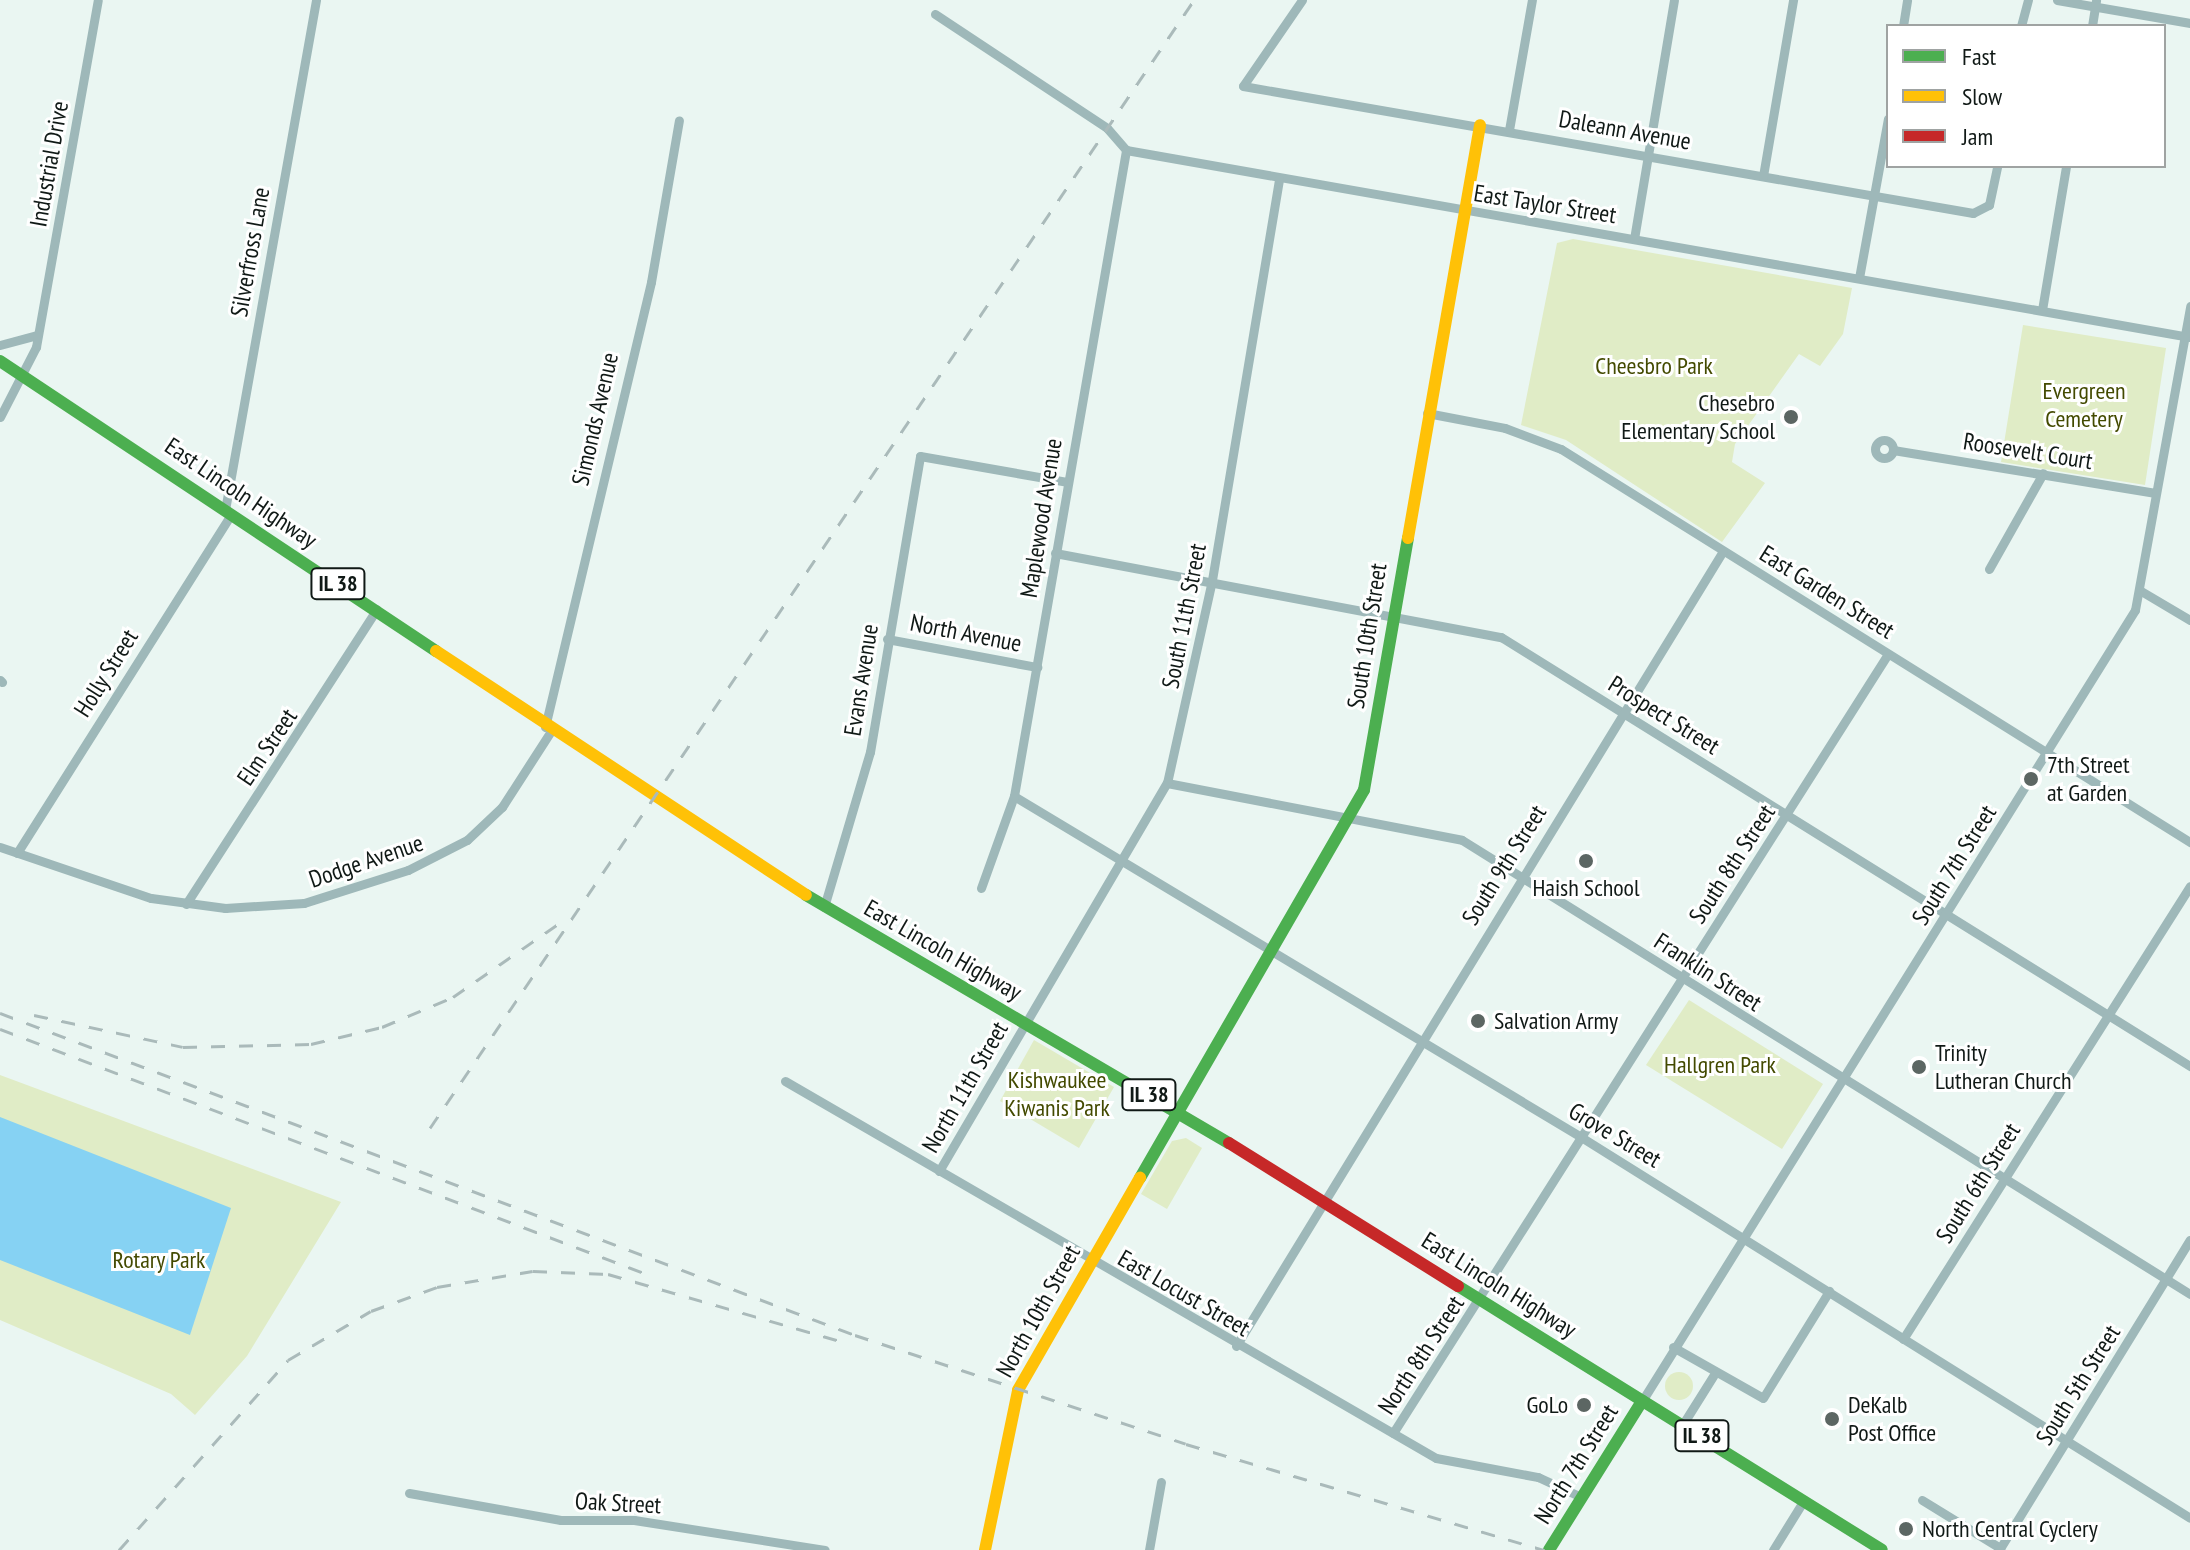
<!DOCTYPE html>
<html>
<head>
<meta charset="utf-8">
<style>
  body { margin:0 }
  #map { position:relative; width:2190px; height:1550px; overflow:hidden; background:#eaf6f2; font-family:"PT Sans Narrow",sans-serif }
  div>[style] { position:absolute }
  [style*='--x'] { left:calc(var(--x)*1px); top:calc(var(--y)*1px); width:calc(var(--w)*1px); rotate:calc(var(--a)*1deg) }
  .green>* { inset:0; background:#e0ecc6 }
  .round { border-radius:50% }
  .water>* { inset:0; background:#86d2f3 }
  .street>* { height:9px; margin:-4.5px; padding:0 4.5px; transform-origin:4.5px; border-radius:4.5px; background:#9eb8b9 }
  .street>.ring { margin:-4.5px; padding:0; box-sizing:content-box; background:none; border:9px solid #9eb8b9; border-radius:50% }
  .fast>* { height:12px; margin:-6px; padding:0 6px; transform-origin:6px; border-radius:6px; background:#4caf50 }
  .slow>* { height:12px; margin:-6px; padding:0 6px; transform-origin:6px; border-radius:6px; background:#ffc107 }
  .jam>* { height:12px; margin:-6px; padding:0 6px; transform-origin:6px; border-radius:6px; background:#c62828 }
  .rail>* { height:3px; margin-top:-1.5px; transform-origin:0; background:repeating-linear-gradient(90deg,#aababa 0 14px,transparent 0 28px) }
  .dots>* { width:22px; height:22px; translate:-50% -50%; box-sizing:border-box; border:4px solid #fff; border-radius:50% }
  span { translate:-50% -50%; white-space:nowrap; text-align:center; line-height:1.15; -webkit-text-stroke:6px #fff; paint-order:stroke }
  .shield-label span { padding:2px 6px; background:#fff; border:2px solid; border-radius:6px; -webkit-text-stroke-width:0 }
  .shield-label { font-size:22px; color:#101916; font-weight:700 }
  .street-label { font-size:24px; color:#101916 }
  .park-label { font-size:24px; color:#434a00 }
  .poi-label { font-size:24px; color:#101916 }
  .right { translate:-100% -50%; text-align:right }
  .left { translate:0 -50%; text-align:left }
  .legend { position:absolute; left:1886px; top:24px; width:280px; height:144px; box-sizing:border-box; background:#fff; border:2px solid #9fa3a2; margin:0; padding:10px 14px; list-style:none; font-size:24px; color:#101916 }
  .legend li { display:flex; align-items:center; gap:16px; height:40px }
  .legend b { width:40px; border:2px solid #9fa3a2 }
</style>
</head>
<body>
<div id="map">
  <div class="green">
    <i style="clip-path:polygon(1573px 239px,1852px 288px,1843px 334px,1820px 366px,1799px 354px,1735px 444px,1732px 462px,1765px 483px,1722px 542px,1566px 440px,1521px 425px,1557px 243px)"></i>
    <i style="clip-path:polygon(2023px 325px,2166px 348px,2145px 485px,2001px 462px)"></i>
    <i style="clip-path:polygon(1689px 1000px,1823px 1084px,1782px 1149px,1646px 1065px)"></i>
    <i style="clip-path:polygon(1034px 1040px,1114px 1087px,1079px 1148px,1000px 1101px)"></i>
    <i style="clip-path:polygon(0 1075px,341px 1202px,247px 1356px,195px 1415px,171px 1394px,0 1320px)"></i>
    <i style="clip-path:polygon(1186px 1138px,1202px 1148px,1167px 1209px,1141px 1194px,1172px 1141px)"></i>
    <i class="round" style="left:1665px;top:1372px;width:28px;height:28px"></i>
  </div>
  <div class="water">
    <i style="clip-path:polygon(0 1117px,231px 1208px,190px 1335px,0 1260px)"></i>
  </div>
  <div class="street">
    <i style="--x:1302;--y:0;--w:104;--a:124.5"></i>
    <i style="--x:1243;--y:86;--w:741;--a:9.87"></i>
    <i style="--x:1973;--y:213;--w:18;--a:-27"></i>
    <i style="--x:1989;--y:205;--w:40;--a:-78"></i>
    <i style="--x:2057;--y:0;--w:135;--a:9.8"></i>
    <i style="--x:935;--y:14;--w:206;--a:33.5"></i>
    <i style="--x:1107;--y:128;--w:29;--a:49"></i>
    <i style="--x:1126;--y:150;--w:1080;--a:9.97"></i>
    <i style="--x:1903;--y:26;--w:26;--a:-81"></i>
    <i style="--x:2021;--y:26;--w:27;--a:-75"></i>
    <i style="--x:2092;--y:26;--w:26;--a:-81"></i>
    <i style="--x:1509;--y:130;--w:132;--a:-80"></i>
    <i style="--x:1763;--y:176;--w:179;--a:-80.3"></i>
    <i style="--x:1634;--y:239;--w:242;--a:-80.5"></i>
    <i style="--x:1859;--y:278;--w:162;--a:-79.7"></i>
    <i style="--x:2042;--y:310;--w:146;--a:-80.5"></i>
    <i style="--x:0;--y:345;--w:39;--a:-15"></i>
    <i style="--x:1427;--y:413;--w:79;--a:10.9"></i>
    <i style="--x:1505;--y:428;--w:60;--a:20.6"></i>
    <i style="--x:1561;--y:449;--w:742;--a:32"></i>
    <i style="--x:0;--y:417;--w:79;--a:-62.8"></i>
    <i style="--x:36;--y:347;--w:352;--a:-79.9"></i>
    <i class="ring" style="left:1875px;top:440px;width:9px;height:9px"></i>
    <i style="--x:1893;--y:450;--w:266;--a:9.3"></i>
    <i style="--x:225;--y:510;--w:518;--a:-79.88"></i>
    <i style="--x:1055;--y:553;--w:454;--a:10.7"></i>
    <i style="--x:1501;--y:637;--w:812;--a:31.91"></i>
    <i style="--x:1989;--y:569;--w:110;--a:-60.6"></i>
    <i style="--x:2141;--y:591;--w:57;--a:30.6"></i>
    <i style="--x:887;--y:639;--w:153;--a:10.6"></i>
    <i style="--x:0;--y:680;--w:3;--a:45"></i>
    <i style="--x:545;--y:727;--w:457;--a:-76.6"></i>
    <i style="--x:651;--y:282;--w:164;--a:-80.2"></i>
    <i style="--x:1167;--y:783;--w:300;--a:10.9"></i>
    <i style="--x:1462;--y:840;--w:858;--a:31.95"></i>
    <i style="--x:1014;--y:796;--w:662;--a:31.02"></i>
    <i style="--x:1581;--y:1137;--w:718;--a:32.03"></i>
    <i style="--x:0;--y:847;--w:159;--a:18.7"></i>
    <i style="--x:151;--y:898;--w:75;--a:7.7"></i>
    <i style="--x:225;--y:908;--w:79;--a:-3.6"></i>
    <i style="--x:304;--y:903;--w:109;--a:-17.6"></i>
    <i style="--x:408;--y:870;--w:66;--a:-27"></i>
    <i style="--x:467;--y:840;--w:48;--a:-43.3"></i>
    <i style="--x:502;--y:807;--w:90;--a:-57.2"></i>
    <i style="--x:17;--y:853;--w:400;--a:-57.7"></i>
    <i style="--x:981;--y:888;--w:98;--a:-70.3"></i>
    <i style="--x:1014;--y:796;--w:656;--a:-80.16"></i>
    <i style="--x:186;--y:904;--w:351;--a:-57.1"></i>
    <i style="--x:824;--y:907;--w:162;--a:-73.5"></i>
    <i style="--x:870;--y:752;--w:300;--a:-80.4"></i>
    <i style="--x:920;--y:456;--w:149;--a:10"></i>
    <i style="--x:785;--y:1081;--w:752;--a:30.08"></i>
    <i style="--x:1436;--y:1458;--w:104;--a:10.6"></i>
    <i style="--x:1538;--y:1477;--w:47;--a:24.9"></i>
    <i style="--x:939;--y:1171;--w:450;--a:-59.6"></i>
    <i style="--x:1167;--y:783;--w:208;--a:-77.5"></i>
    <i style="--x:1212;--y:580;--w:406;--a:-80.5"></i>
    <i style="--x:1903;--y:1339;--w:536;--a:-57.64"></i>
    <i style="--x:1236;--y:1346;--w:932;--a:-58.51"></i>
    <i style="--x:1673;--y:1347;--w:103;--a:29.5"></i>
    <i style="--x:1763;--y:1398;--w:126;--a:-58.3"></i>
    <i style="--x:1642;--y:1401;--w:932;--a:-58.07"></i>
    <i style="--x:2135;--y:610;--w:309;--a:-79.7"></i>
    <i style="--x:1683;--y:1424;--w:60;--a:-57.9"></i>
    <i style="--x:1393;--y:1433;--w:923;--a:-57.57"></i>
    <i style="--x:409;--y:1493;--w:154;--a:10.1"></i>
    <i style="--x:561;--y:1520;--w:73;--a:0"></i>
    <i style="--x:634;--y:1520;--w:193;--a:8.9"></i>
    <i style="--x:1922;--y:1500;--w:92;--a:31.6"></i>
    <i style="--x:1149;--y:1550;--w:69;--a:-80"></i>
    <i style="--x:1773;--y:1550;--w:59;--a:-58.2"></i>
    <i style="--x:1999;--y:1550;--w:364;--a:-58.4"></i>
  </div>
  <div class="fast">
    <i style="--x:0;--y:361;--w:524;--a:33.63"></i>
    <i style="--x:806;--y:895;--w:490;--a:30.4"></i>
    <i style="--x:1140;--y:1178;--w:448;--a:-60"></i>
    <i style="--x:1364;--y:790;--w:256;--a:-80.1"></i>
    <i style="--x:1458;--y:1286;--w:499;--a:31.9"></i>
    <i style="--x:1549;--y:1550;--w:176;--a:-58"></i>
  </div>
  <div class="slow">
    <i style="--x:1408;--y:538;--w:419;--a:-80.1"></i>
    <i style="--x:436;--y:651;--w:443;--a:33.4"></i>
    <i style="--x:985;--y:1550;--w:163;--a:-78.3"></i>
    <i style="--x:1018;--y:1390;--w:245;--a:-60.1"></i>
  </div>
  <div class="jam">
    <i style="--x:1229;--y:1143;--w:270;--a:32"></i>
  </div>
  <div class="rail">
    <i style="--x:0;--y:1013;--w:914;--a:20.64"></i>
    <i style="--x:855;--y:1335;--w:348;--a:18.2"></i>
    <i style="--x:1186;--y:1444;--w:374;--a:16.5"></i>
    <i style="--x:34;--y:1015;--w:152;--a:12.1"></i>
    <i style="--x:183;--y:1047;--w:128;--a:-1.3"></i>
    <i style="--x:311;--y:1044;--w:73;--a:-13.5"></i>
    <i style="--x:382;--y:1027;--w:77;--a:-22.9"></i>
    <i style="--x:453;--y:997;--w:128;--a:-34.8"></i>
    <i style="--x:0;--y:1029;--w:689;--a:20.75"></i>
    <i style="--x:430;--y:1128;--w:1362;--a:-55.89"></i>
    <i style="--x:119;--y:1550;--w:254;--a:-48.3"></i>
    <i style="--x:288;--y:1360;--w:96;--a:-30.6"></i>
    <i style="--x:371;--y:1311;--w:70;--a:-20"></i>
    <i style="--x:437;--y:1287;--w:97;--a:-9.5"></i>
    <i style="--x:533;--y:1271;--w:75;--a:2.3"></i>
    <i style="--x:608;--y:1274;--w:246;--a:16.1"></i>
  </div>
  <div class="dots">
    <i style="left:1791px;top:417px;background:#5c6663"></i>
    <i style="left:2031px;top:779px;background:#5c6663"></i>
    <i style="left:1586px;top:861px;background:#5c6663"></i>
    <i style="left:1478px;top:1021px;background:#5c6663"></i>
    <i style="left:1919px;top:1067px;background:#5c6663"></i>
    <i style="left:1584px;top:1405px;background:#5c6663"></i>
    <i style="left:1832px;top:1419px;background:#5c6663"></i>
    <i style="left:1906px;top:1529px;background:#5c6663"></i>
  </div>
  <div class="shield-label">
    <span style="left:338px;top:584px">IL 38</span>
    <span style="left:1149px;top:1095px">IL 38</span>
    <span style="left:1702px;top:1436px">IL 38</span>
  </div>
  <div class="street-label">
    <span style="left:1625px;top:130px;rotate:10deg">Daleann Avenue</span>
    <span style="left:49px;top:164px;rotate:-80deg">Industrial Drive</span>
    <span style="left:1545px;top:204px;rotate:9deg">East Taylor Street</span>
    <span style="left:250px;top:252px;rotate:-80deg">Silverfross Lane</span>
    <span style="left:595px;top:419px;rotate:-77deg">Simonds Avenue</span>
    <span style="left:2028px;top:451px;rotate:9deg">Roosevelt Court</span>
    <span style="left:241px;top:493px;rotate:34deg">East Lincoln Highway</span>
    <span style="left:1041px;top:518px;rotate:-81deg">Maplewood Avenue</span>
    <span style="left:1827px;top:592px;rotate:32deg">East Garden Street</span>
    <span style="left:1184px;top:616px;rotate:-79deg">South 11th Street</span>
    <span style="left:966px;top:633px;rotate:11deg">North Avenue</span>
    <span style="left:1367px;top:636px;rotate:-81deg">South 10th Street</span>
    <span style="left:106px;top:673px;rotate:-58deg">Holly Street</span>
    <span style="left:861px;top:680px;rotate:-81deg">Evans Avenue</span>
    <span style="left:1664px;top:715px;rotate:32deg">Prospect Street</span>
    <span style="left:267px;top:747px;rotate:-56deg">Elm Street</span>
    <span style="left:366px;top:861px;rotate:-19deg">Dodge Avenue</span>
    <span style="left:1732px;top:864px;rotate:-57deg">South 8th Street</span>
    <span style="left:1504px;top:865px;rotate:-58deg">South 9th Street</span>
    <span style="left:1954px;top:865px;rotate:-58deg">South 7th Street</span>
    <span style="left:943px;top:950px;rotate:30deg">East Lincoln Highway</span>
    <span style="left:1708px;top:972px;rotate:33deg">Franklin Street</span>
    <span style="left:965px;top:1087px;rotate:-60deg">North 11th Street</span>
    <span style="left:1615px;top:1135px;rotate:31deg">Grove Street</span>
    <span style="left:1978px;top:1183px;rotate:-58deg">South 6th Street</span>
    <span style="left:1499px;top:1285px;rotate:32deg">East Lincoln Highway</span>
    <span style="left:1184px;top:1293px;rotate:30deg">East Locust Street</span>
    <span style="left:1038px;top:1311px;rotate:-61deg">North 10th Street</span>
    <span style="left:1421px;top:1355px;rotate:-57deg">North 8th Street</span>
    <span style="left:2078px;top:1385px;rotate:-58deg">South 5th Street</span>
    <span style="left:1576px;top:1464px;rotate:-58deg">North 7th Street</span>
    <span style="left:618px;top:1503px;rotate:3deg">Oak Street</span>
  </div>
  <div class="park-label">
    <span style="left:1654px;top:366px">Cheesbro Park</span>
    <span style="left:2084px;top:405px">Evergreen<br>Cemetery</span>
    <span style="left:1720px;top:1065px">Hallgren Park</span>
    <span style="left:1057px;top:1094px">Kishwaukee<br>Kiwanis Park</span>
    <span style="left:159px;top:1260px">Rotary Park</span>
  </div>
  <div class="poi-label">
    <span class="right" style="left:1775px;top:417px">Chesebro<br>Elementary School</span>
    <span class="left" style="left:2047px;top:779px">7th Street<br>at Garden</span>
    <span style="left:1586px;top:888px">Haish School</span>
    <span class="left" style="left:1494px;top:1021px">Salvation Army</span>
    <span class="left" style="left:1935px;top:1067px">Trinity<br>Lutheran Church</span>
    <span class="right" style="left:1568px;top:1405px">GoLo</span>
    <span class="left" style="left:1848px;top:1419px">DeKalb<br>Post Office</span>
    <span class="left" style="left:1922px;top:1529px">North Central Cyclery</span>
  </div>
  <ul class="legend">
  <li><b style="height:10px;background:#4caf50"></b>Fast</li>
  <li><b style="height:10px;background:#ffc107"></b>Slow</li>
  <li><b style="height:10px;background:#c62828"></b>Jam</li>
  </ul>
</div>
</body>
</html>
